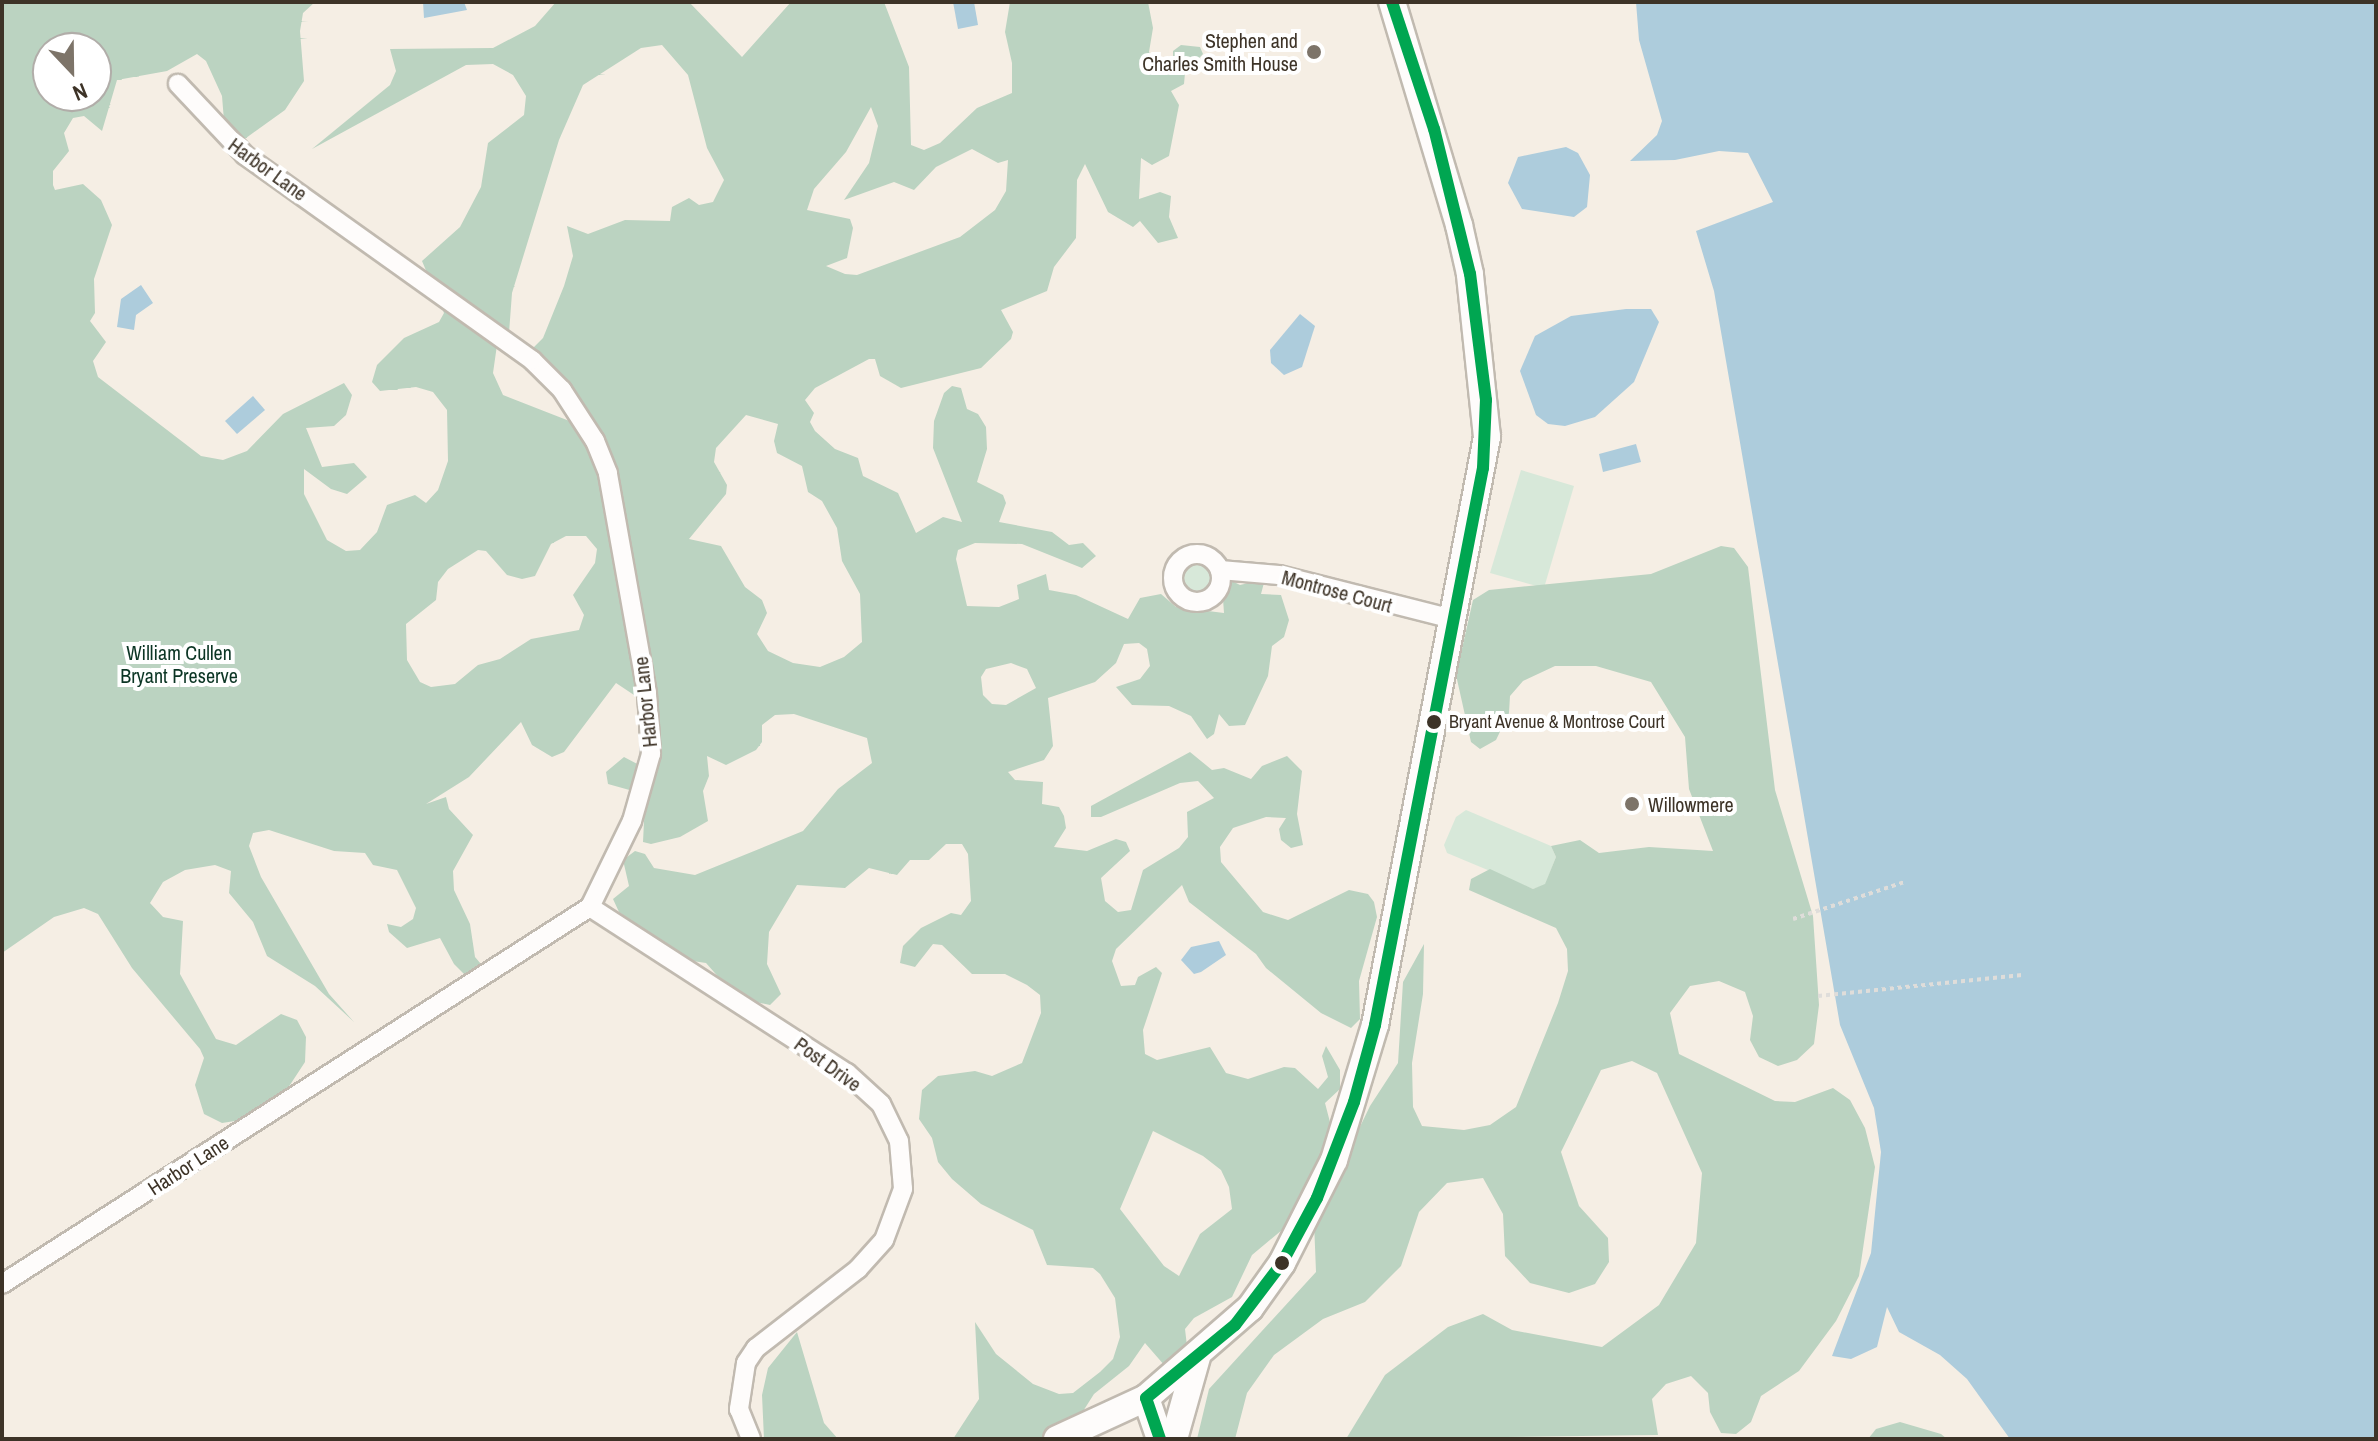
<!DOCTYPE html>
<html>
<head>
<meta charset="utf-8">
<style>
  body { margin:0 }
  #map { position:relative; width:2378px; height:1441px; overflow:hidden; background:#f5eee4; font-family:"Archivo Narrow",sans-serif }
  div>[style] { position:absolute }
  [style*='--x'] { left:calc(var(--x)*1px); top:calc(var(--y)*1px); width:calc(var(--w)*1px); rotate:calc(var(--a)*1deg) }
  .green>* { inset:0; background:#d7e8d9 }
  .round { border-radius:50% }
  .forest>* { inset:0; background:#bbd3c1 }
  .water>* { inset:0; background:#adccdc }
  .path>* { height:4px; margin-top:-2px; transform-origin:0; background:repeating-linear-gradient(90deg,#dfddda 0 4px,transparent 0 8px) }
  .roads { filter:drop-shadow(2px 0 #c1bab0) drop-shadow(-2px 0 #c1bab0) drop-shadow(0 2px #c1bab0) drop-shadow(0 -2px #c1bab0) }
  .minor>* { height:18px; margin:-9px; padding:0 9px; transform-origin:9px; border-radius:9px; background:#fefcfb }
  .minor>.ring { margin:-9px; padding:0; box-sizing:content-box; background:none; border:18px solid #fefcfb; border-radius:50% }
  .secondary>* { height:26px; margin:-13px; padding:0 13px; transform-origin:13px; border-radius:13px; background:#fefcfb }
  .bus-1>* { height:12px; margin:-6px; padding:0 6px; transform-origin:6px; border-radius:6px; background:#00a651 }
  .dots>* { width:22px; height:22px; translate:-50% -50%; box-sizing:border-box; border:4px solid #fff; border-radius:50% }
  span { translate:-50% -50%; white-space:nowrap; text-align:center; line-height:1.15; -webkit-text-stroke:8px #fff; paint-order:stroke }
  .bus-label { font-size:18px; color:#3d3327 }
  .left { translate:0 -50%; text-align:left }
  .poi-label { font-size:20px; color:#3d3327 }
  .right { translate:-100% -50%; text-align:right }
  .street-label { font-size:20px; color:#3d3327 }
  .park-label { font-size:20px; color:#0b3524 }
  .frame { position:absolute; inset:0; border:4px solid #3d3327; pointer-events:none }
  .north { position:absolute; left:32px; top:32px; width:80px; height:80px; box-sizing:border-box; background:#fff; border:2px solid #b1ada9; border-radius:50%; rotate:158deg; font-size:22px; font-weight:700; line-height:32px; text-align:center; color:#3d3327 }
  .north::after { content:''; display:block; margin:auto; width:28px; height:36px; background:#7d7469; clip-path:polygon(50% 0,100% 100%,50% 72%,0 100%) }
</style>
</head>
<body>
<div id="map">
  <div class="green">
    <i style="clip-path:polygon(1521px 470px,1574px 486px,1544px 588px,1490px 573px)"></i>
    <i class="round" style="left:1177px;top:559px;width:40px;height:40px"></i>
    <i style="clip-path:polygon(1466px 810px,1551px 846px,1556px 857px,1545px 885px,1533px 889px,1447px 853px,1444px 845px,1456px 817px)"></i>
  </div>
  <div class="forest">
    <i style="clip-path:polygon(evenodd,2px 2px,315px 2px,303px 13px,300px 31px,304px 81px,285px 110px,246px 138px,237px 139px,224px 121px,222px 96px,206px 61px,197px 54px,167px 71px,117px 80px,102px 131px,84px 116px,73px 118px,64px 133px,69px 151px,53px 171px,53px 185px,55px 190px,83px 184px,101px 200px,112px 225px,94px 279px,95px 313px,90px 321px,106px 342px,93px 361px,98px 377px,201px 456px,223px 460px,247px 451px,283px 414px,344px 383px,352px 395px,346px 415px,334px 426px,306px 428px,322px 467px,354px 463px,367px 477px,347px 494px,331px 489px,304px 469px,304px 494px,327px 540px,346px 551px,360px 550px,377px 532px,387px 505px,415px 495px,426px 503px,438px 490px,448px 461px,447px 410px,433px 392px,416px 387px,380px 391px,372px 382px,377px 365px,404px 338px,439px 322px,444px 313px,422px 261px,460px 227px,481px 187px,488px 143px,524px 115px,526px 96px,513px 75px,493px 64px,466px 65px,312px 149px,390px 85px,396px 71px,390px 49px,493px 48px,535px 26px,556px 2px,689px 2px,742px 57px,791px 2px,884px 2px,909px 67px,911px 145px,924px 150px,940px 143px,977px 108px,1012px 93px,1012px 63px,1005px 32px,1010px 2px,1148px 2px,1153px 28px,1149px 52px,1160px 73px,1173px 70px,1173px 51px,1181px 45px,1200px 47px,1203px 54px,1185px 73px,1184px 84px,1171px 91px,1179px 105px,1169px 156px,1152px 165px,1141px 158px,1139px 199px,1160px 192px,1171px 196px,1169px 217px,1178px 238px,1158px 243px,1140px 221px,1133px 227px,1108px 212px,1085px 164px,1077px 180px,1076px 238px,1054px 267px,1047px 291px,1001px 310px,1013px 332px,1011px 339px,981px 368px,901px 388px,880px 376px,875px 359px,869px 359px,815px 388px,805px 400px,814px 413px,810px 422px,815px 431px,835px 449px,858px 458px,863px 476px,898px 493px,916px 533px,943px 517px,962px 522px,933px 448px,934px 421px,944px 393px,952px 386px,961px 388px,967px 409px,978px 414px,986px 427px,987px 449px,977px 482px,1003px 495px,1006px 503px,999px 522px,1052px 532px,1069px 545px,1083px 543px,1096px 556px,1082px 568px,1022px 544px,975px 543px,958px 550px,956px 559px,967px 606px,999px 607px,1019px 599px,1017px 585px,1046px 574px,1049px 590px,1076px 595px,1128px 619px,1140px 598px,1161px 594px,1176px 607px,1224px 613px,1223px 599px,1232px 581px,1240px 585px,1265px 579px,1261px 594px,1281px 595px,1289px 620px,1284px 637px,1272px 646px,1268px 676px,1245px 725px,1229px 726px,1219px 714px,1214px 734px,1207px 739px,1191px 716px,1169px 706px,1132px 705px,1116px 687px,1140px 679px,1150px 666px,1147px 649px,1139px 643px,1124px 644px,1116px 663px,1095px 682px,1048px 698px,1053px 746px,1044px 760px,1008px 772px,1015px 780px,1043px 782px,1042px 804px,1059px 807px,1064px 816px,1066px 828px,1054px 847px,1087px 851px,1116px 839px,1126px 842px,1130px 851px,1101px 878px,1105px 901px,1118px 912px,1131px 910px,1143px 870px,1179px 848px,1188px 837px,1187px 812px,1214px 798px,1198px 781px,1180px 783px,1101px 817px,1091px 817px,1091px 806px,1190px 752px,1212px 770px,1224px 768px,1251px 779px,1262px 766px,1287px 756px,1302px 771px,1297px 814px,1303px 845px,1291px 848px,1281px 840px,1279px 829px,1286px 818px,1266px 817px,1233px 828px,1220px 847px,1221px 862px,1263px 912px,1288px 920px,1349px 890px,1368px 894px,1374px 902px,1377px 917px,1359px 981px,1360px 1019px,1351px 1028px,1321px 1013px,1266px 968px,1256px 954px,1189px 902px,1182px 885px,1116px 949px,1112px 961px,1121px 986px,1135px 985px,1138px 977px,1156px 967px,1162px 973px,1143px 1030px,1145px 1054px,1157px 1060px,1210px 1047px,1226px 1073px,1248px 1079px,1284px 1067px,1295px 1068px,1318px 1089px,1328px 1077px,1322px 1056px,1326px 1046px,1340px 1070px,1340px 1089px,1325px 1103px,1331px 1126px,1326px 1157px,1288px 1225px,1252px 1255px,1232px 1297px,1194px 1318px,1185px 1329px,1187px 1346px,1165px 1366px,1145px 1343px,1129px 1366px,1094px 1394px,1080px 1416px,1088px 1433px,1099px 1439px,953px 1439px,979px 1399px,975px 1322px,996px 1354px,1033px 1384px,1059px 1394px,1073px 1393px,1100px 1372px,1113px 1359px,1120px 1337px,1115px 1298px,1100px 1274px,1093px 1268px,1047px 1265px,1033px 1230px,981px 1204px,952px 1179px,938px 1162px,932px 1138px,919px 1119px,922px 1090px,938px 1076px,975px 1071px,992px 1076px,1022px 1063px,1041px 1013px,1040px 995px,1027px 985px,1005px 974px,972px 974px,942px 945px,933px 944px,915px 967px,900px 963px,903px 946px,921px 928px,951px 913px,961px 915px,971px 901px,968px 854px,962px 844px,946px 844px,929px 860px,910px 860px,897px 875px,869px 868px,845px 888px,797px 885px,769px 932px,767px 964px,781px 994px,770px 1005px,737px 998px,706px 963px,686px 960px,619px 912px,613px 899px,629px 886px,623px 860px,635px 851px,645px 854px,654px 868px,695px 875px,803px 831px,838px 789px,872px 763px,867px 738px,794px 714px,775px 715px,762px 725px,762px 742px,756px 750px,726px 765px,707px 756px,709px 776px,703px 791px,708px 821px,680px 837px,651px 844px,643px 842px,645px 801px,633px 791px,608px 784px,606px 772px,624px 757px,643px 767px,655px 756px,658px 726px,643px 701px,616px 683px,564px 752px,552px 757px,532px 745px,521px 722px,469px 777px,426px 804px,446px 797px,449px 809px,473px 835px,453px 871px,454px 890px,470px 924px,475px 957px,486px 970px,471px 981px,454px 964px,440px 938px,407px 948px,389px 932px,387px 924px,401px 927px,413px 919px,416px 908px,397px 870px,373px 865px,365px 853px,334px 851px,269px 830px,253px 833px,249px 846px,261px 877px,329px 994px,354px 1022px,315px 986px,267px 956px,253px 922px,229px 893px,231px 871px,215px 865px,185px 870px,163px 882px,150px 903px,163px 917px,183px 921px,180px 974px,216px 1039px,236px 1045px,281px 1014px,297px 1020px,306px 1037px,305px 1062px,286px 1091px,235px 1121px,222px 1123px,204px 1114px,195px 1085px,204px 1058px,200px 1049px,132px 968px,98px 914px,84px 908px,54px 917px,2px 953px,2px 2px,662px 45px,688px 75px,707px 148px,724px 180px,713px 202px,699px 205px,689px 198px,672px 207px,670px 221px,625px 220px,588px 234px,567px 226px,573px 256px,564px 286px,543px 338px,529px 352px,525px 370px,543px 381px,560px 375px,581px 436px,572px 422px,503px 395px,493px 373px,497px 345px,509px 333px,512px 293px,559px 140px,583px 85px,641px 48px,662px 45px,2px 2px,48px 48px,96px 48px,96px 96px,48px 96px,48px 48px,2px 2px,871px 107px,878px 126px,869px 163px,844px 200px,894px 182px,914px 190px,936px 167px,972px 149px,998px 163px,1008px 160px,1006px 191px,995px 210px,960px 237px,857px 275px,845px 274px,826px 266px,847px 258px,853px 228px,850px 219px,807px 210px,814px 189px,846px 152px,871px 107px,2px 2px,746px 415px,778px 424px,774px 441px,777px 453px,802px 466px,808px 492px,822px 501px,837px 528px,842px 561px,860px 594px,862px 642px,844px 657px,820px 667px,793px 663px,768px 651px,757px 634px,767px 613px,762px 600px,745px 587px,721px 546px,689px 539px,726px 494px,727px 485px,714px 462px,716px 448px,746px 415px,2px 2px,566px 536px,586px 536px,597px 549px,595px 563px,573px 595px,584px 615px,579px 630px,531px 639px,500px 659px,478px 665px,455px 684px,431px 687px,420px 682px,407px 660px,406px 624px,436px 600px,438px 582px,448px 569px,478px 550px,486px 551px,507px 575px,522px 579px,535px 576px,551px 544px,566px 536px,2px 2px,1011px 663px,1027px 669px,1036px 688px,1006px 705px,992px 704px,983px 695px,981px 677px,986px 669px,1011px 663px,2px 2px,1153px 1131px,1203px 1156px,1221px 1170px,1229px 1187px,1232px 1209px,1200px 1234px,1179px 1276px,1164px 1266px,1120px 1209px,1153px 1131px)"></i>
    <i style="clip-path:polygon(1721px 546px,1734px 548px,1748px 567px,1775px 790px,1813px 916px,1819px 1005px,1814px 1044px,1797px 1060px,1778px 1066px,1759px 1057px,1750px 1040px,1753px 1016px,1745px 992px,1719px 981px,1690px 986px,1670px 1013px,1679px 1054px,1775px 1101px,1795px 1102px,1833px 1088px,1850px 1100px,1865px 1128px,1875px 1167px,1859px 1276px,1836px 1321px,1799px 1371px,1761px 1396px,1751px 1422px,1736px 1434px,1721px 1433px,1710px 1412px,1708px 1393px,1691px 1376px,1666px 1384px,1652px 1399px,1658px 1435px,1346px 1439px,1385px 1375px,1448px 1327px,1483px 1314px,1512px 1330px,1602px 1347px,1659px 1305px,1696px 1243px,1702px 1173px,1657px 1073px,1632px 1061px,1601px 1070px,1561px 1152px,1579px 1206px,1608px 1238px,1609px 1262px,1595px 1284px,1569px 1293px,1530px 1283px,1505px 1256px,1503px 1214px,1483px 1178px,1447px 1183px,1419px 1212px,1401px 1266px,1365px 1302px,1323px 1319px,1274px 1355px,1247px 1393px,1235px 1439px,1197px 1439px,1209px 1389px,1316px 1272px,1314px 1222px,1370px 1106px,1398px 1063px,1403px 982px,1424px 944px,1423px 994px,1412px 1063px,1413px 1107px,1422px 1126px,1464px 1130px,1490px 1125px,1516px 1107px,1558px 1003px,1568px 971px,1567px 949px,1556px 928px,1469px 890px,1471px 879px,1490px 869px,1533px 889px,1545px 884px,1556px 857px,1551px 846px,1580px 840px,1599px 853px,1649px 847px,1713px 851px,1689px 789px,1685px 737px,1651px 682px,1596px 666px,1555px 666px,1523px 681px,1510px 696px,1509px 713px,1496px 740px,1480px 749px,1471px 742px,1456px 675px,1473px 600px,1489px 590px,1651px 574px)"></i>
    <i style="clip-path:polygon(797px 1332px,824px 1423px,838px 1439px,764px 1439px,762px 1395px,768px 1368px)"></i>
    <i style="clip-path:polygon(1900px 1422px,1941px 1434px,1947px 1439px,1868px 1439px,1876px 1429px)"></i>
  </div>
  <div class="water">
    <i style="clip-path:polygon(423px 2px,464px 2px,467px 10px,424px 18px)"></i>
    <i style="clip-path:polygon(953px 2px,974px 2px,978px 25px,958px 29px)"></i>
    <i style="clip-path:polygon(1636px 2px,2376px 2px,2376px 1439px,2010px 1439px,1967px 1379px,1940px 1355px,1899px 1332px,1887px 1307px,1877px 1347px,1851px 1359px,1832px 1356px,1871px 1253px,1881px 1152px,1874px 1108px,1840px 1025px,1714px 291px,1696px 231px,1773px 202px,1748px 153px,1719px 151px,1675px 160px,1630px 161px,1657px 135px,1662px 121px,1639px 40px)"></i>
    <i style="clip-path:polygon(1566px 147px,1578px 153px,1590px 175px,1587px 207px,1574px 217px,1522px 209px,1508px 183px,1518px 157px)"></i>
    <i style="clip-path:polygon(141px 285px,153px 303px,136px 315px,134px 330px,117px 327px,121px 299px)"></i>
    <i style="clip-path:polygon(1626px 309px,1651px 309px,1659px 322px,1634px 382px,1595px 417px,1565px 426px,1548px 424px,1536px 415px,1520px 371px,1535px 336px,1571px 316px)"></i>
    <i style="clip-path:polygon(1300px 314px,1315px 326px,1302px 367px,1284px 375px,1271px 363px,1270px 350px)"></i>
    <i style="clip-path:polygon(253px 396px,265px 410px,237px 434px,225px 421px)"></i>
    <i style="clip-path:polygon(1636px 444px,1641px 462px,1603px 472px,1599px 454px)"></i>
    <i style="clip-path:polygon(1219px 941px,1226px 955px,1201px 972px,1194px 974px,1181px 960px,1191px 947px)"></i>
  </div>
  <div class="path">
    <i style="--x:1793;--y:919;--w:117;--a:-18.4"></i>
    <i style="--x:1818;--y:996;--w:205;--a:-5.9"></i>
  </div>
  <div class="roads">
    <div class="minor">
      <i class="ring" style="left:1173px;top:554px;width:30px;height:30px"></i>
      <i style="--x:1220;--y:570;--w:59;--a:4.8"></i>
      <i style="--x:1279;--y:575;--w:179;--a:14.2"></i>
      <i style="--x:590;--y:907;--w:306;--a:32.9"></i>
      <i style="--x:847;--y:1073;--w:46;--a:42.4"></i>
      <i style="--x:881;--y:1104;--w:41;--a:64.1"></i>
      <i style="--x:899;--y:1141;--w:48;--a:85.2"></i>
      <i style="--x:903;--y:1189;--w:54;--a:110.4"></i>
      <i style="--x:884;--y:1240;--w:39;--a:132"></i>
      <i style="--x:858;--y:1269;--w:129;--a:142.2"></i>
      <i style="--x:756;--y:1348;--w:18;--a:124"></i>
      <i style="--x:746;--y:1363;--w:47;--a:98.7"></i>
      <i style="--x:739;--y:1409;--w:32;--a:68"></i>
      <i style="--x:2;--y:1284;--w:698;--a:-32.67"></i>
      <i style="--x:590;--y:907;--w:96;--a:-64"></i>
      <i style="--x:632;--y:821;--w:70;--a:-74.2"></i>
      <i style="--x:651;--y:754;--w:61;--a:-93.8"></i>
      <i style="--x:647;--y:693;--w:223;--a:-100.1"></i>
      <i style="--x:608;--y:473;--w:35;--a:-112"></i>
      <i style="--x:595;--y:441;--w:61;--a:-122.9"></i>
      <i style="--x:562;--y:390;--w:42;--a:-135"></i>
      <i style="--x:532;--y:360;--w:353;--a:-144.5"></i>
      <i style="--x:245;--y:155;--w:98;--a:-133.3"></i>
    </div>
    <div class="secondary">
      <i style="--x:1146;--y:1398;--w:43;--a:71.1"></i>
      <i style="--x:1057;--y:1439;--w:98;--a:-24.7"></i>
      <i style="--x:1146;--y:1398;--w:138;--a:-40.9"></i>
      <i style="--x:1250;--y:1308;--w:55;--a:-54.6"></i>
      <i style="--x:1282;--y:1263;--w:115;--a:-63.2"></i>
      <i style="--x:1334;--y:1160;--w:141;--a:-73.1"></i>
      <i style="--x:1375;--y:1025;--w:599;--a:-79.22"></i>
      <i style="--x:1487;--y:437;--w:164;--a:-96"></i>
      <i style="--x:1470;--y:274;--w:50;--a:-102.7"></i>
      <i style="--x:1459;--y:225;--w:233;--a:-106.7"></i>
      <i style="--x:1174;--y:1439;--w:85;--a:-74.3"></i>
    </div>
  </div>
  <div class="bus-1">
    <i style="--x:1160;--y:1439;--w:43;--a:-108.9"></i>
    <i style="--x:1146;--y:1398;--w:115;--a:-39.4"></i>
    <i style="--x:1235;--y:1325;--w:78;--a:-52.8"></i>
    <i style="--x:1282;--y:1263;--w:74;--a:-61.7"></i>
    <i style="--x:1317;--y:1198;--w:103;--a:-68.9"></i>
    <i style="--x:1354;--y:1102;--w:80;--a:-74.7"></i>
    <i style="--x:1375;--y:1025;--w:567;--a:-79.03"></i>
    <i style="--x:1483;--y:468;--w:68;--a:-87.5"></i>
    <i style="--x:1486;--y:400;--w:127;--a:-97.2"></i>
    <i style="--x:1470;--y:274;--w:149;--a:-103.9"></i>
    <i style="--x:1434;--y:129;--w:134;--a:-108.3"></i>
  </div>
  <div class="dots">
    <i style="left:1314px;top:52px;background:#7d7469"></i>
    <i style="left:1434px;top:722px;background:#3d3327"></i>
    <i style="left:1632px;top:804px;background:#7d7469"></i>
    <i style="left:1282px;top:1263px;background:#3d3327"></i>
  </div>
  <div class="bus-label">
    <span class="left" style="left:1449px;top:722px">Bryant Avenue &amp; Montrose Court</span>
  </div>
  <div class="poi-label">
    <span class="right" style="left:1298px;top:52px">Stephen and<br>Charles Smith House</span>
    <span class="left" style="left:1648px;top:804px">Willowmere</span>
  </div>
  <div class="street-label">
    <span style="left:268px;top:169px;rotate:36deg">Harbor Lane</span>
    <span style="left:1337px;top:591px;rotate:15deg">Montrose Court</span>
    <span style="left:645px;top:702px;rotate:-96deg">Harbor Lane</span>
    <span style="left:828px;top:1064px;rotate:36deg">Post Drive</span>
    <span style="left:188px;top:1165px;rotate:-33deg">Harbor Lane</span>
  </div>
  <div class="park-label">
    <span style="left:179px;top:664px">William Cullen<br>Bryant Preserve</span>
  </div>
  <div class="frame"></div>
  <div class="north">N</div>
</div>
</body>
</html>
